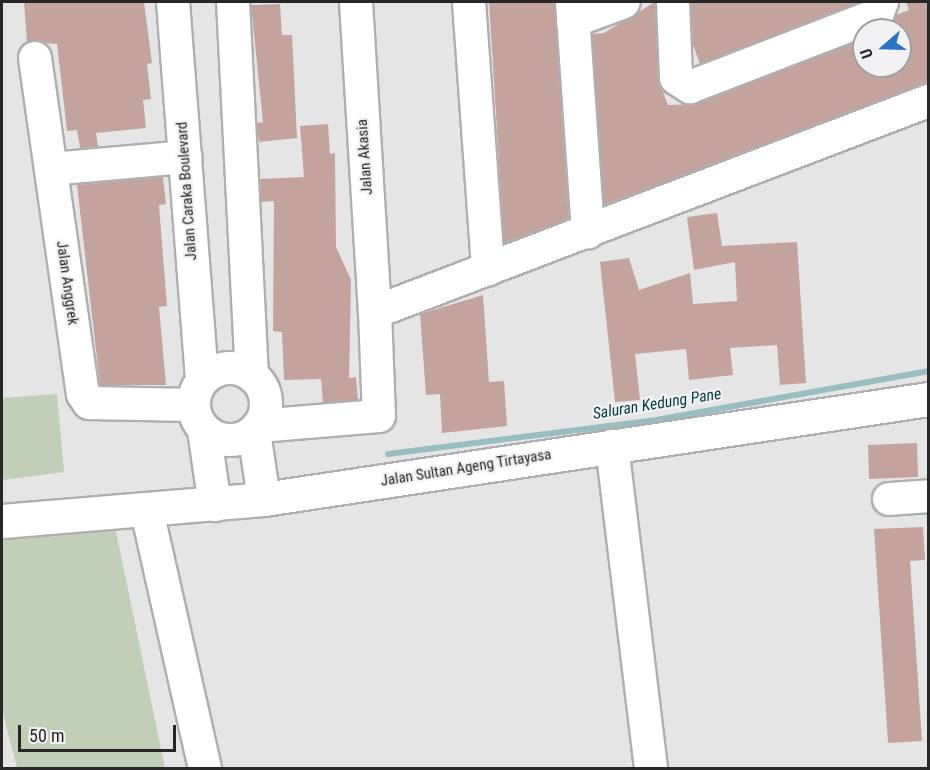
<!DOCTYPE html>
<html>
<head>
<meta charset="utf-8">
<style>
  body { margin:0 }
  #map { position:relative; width:930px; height:770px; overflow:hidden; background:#e5e5e6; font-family:"Roboto Condensed",sans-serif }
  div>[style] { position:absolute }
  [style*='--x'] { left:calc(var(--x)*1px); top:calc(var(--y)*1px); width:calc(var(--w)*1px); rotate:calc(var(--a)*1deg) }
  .green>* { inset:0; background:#c0cfb6 }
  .stream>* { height:6px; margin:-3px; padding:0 3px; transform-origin:3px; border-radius:3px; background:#97bec1 }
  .building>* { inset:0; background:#c5a39d }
  .roads { filter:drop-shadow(2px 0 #afafb1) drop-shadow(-2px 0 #afafb1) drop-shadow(0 2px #afafb1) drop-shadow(0 -2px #afafb1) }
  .minor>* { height:32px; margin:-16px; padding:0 16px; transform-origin:16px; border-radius:16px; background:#fff }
  .minor>.ring { margin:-16px; padding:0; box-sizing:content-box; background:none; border:32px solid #fff; border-radius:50% }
  .major>* { height:33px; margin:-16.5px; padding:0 16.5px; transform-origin:16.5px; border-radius:16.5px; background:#fff }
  span { translate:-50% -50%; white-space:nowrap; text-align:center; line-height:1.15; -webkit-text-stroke:4.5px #f2f2f4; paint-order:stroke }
  .street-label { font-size:15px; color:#272727 }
  .water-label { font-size:16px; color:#003d41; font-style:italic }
  .frame { position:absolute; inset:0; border:3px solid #272727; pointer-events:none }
  .north { position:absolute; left:852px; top:18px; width:60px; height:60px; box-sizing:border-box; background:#f2f2f4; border:2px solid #a1a1a2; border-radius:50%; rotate:250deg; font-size:16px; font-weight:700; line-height:24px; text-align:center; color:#272727 }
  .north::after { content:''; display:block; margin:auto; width:21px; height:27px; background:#2b74c5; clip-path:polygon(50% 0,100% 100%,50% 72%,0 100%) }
  .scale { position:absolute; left:18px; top:725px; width:158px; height:27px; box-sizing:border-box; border:3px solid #272727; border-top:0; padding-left:8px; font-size:18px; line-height:21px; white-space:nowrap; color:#272727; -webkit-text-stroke:4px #f2f2f4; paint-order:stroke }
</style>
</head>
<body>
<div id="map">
  <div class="green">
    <i style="clip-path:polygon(57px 394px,64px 472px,2px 480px,2px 398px)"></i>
    <i style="clip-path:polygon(114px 522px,165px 768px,17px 768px,2px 710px,2px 532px)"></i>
  </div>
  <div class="stream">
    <i style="--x:388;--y:454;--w:265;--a:-7.2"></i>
    <i style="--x:651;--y:421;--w:281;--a:-10.2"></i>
  </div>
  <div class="building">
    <i style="clip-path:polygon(24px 2px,144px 2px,152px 63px,147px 64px,151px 99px,143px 100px,146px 128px,96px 133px,98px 147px,80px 148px,77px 130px,67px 131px,57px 44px,27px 42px)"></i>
    <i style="clip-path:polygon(489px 2px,554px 2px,569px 219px,504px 243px)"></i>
    <i style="clip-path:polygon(655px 2px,658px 79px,668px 105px,696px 104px,864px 39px,864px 66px,900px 66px,900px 30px,886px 30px,896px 15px,909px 10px,906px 2px,928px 2px,928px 83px,604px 205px,592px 34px,604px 33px)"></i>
    <i style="clip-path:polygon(691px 2px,858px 2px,859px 3px,700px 64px,693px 45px)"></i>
    <i style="clip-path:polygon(280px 4px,282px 35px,292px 35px,297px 138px,259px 142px,257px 123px,263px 122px,251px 5px)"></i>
    <i style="clip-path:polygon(328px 124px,330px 154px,335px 153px,336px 247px,351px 280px,349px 378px,356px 377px,358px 400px,323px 403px,321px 379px,284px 380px,282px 332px,273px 331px,274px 201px,261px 202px,260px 179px,304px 177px,300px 126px)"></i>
    <i style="clip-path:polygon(163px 177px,166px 204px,159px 205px,167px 306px,159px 307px,166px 385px,100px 385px,77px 185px)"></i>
    <i style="clip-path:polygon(717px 213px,722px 246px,797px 242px,806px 383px,780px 385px,777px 345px,730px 348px,733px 375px,689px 380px,686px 349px,635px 354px,640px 400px,615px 402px,600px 262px,629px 258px,639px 290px,690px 273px,693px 304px,737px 301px,735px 262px,694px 270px,687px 217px)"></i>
    <i style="clip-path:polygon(483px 295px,489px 382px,504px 381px,507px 426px,442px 433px,440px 394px,426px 395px,420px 314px)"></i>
    <i style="clip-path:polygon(917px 443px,918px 477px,869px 479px,868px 445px)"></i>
    <i style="clip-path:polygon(923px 527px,925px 560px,910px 561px,922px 741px,888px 743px,874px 529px)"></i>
  </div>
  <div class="roads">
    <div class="minor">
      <i style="--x:173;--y:2;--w:379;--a:85.6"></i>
      <i style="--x:233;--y:2;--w:374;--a:87.1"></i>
      <i style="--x:356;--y:2;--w:311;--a:86.5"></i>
      <i style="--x:469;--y:2;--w:268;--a:85.9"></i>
      <i style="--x:572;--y:2;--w:231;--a:86"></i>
      <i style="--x:673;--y:2;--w:76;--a:87.7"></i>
      <i style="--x:676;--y:78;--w:17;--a:33"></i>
      <i style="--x:690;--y:87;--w:200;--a:-21.1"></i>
      <i style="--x:877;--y:15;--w:14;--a:-69"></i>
      <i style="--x:573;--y:21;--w:54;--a:-20.4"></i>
      <i style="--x:35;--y:58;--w:339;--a:81.9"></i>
      <i style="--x:83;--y:394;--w:11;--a:56"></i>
      <i style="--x:89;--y:403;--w:104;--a:1.1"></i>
      <i style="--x:51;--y:169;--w:135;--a:-5.1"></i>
      <i class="ring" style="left:194px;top:368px;width:40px;height:40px"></i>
      <i style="--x:259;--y:426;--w:120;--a:-4.8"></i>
      <i style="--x:379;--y:416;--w:104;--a:-92.2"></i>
      <i style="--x:375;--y:312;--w:592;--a:-20.88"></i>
      <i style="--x:204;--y:430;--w:76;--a:81.7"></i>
      <i style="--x:254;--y:432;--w:68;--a:81.5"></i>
      <i style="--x:612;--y:446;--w:324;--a:83.1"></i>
      <i style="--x:889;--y:499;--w:39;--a:-4"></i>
      <i style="--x:147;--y:511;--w:263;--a:77.3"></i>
    </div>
    <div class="major">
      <i style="--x:2;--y:521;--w:263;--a:-4.8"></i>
      <i style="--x:264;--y:499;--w:671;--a:-8.56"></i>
    </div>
  </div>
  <div class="street-label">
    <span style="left:365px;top:157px;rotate:-94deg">Jalan Akasia</span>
    <span style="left:187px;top:191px;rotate:-94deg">Jalan Caraka Boulevard</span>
    <span style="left:67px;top:283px;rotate:82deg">Jalan Anggrek</span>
    <span style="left:466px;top:468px;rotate:-9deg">Jalan Sultan Ageng Tirtayasa</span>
  </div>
  <div class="water-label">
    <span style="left:657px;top:404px;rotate:-9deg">Saluran Kedung Pane</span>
  </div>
  <div class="frame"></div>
  <div class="north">U</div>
  <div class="scale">50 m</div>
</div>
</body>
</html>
